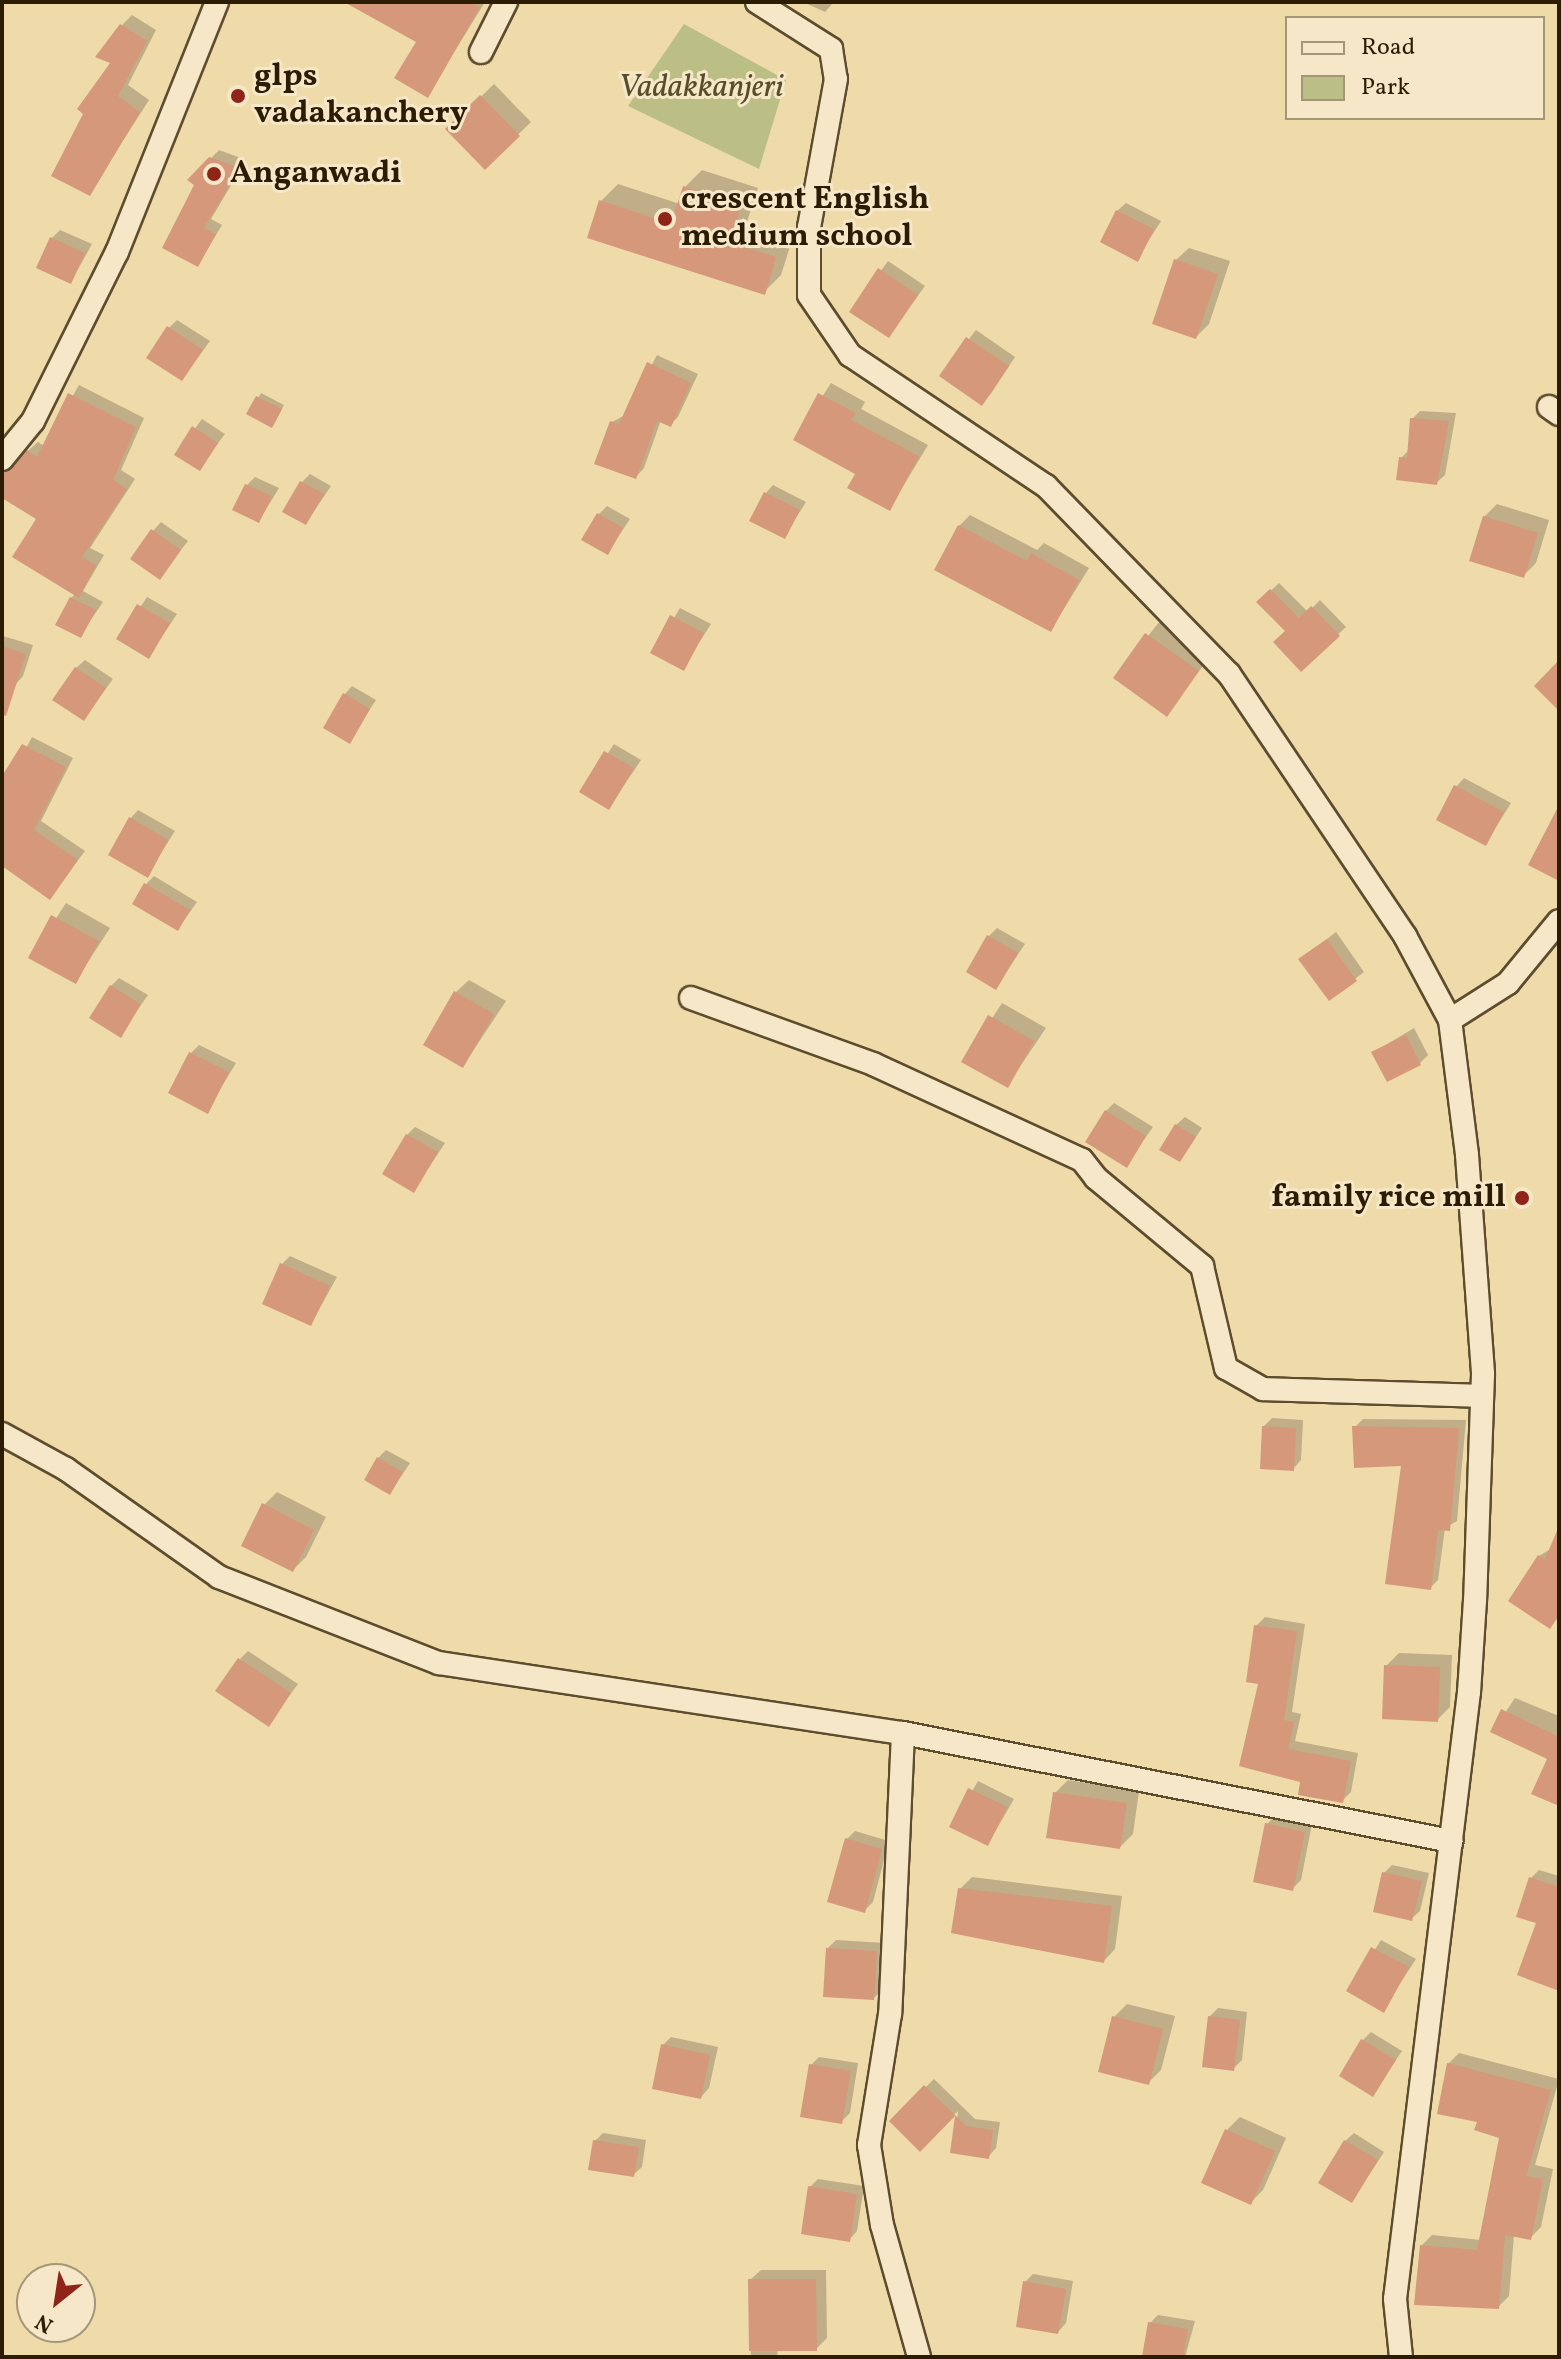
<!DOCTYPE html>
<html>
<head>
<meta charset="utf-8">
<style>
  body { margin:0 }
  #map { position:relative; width:1561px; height:2359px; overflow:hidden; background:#efdaa9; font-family:Vollkorn,serif }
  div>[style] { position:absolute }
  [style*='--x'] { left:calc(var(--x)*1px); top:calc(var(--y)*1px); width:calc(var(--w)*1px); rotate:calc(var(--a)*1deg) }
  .green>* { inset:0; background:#bbbf86 }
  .shadow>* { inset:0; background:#0003 }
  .building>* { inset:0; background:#d5987b }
  .roads { filter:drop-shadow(2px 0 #5d4c2d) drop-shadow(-2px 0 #5d4c2d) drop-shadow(0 2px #5d4c2d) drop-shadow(0 -2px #5d4c2d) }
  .street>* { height:22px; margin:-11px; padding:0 11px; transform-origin:11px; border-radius:11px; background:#f5e7c7 }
  .dots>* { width:22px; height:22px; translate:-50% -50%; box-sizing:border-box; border:4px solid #f5e7c7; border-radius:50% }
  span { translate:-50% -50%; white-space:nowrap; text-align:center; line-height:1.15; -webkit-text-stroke:6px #f5e7c7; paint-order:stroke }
  .poi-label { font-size:32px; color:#2c1c04; font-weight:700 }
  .left { translate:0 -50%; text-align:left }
  .right { translate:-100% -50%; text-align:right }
  .park-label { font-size:32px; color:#574d2b; font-style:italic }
  .frame { position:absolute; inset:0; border:4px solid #2c1c04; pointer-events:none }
  .legend { position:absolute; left:1285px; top:16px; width:260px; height:104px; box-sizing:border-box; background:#f5e7c7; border:2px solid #a59679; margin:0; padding:10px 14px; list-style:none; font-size:24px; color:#2c1c04 }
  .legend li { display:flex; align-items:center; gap:16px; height:40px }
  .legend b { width:40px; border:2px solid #a59679 }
  .north { position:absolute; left:16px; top:2263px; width:80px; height:80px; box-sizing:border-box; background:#f5e7c7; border:2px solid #a59679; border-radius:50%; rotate:210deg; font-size:22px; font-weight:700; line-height:32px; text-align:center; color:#2c1c04 }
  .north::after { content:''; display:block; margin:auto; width:28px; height:36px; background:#8f2418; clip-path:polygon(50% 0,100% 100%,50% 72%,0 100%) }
</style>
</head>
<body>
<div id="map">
  <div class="green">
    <i style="clip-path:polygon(684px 24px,786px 80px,759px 169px,628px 106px)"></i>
  </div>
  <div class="shadow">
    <i style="clip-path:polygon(366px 2px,485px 2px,427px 96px,419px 41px)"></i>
    <i style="clip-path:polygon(803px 2px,834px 2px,825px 12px)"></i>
    <i style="clip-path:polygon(132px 15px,156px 30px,128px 85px,149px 100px,89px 194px,121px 26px)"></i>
    <i style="clip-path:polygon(494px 84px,531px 122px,485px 167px,448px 129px)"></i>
    <i style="clip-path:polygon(219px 150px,246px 160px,211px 219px,222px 225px,198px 265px,197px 184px,190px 180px)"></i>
    <i style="clip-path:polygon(702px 170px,758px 188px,746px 225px,792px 240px,781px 275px,764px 292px,601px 201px,618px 184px,680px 204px,685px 187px)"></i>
    <i style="clip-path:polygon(1126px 203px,1161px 221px,1137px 259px,1117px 211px)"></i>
    <i style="clip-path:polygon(60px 230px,92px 244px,71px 282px,52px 238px)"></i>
    <i style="clip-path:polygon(1189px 248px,1230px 261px,1209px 324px,1196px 337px,1176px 260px)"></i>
    <i style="clip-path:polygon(888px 261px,925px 286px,889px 336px,852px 311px)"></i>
    <i style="clip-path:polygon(177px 320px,210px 341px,182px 379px,169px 328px)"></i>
    <i style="clip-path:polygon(976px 330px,1015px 357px,990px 395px,941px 375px)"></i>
    <i style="clip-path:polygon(657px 355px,698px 374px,678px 417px,670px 425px,661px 420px,644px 468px,636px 477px,612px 422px,625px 415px)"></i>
    <i style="clip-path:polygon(831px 383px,865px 402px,861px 409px,928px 445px,890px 508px,857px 473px,795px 439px)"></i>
    <i style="clip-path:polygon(79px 385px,144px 418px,121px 470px,135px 479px,90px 548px,104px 555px,83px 591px,103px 602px,80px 636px,71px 598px,75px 594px,38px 518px,2px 496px,2px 474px,38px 442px,44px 446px)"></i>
    <i style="clip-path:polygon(261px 393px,284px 405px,275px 422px,249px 414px)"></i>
    <i style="clip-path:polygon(1420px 411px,1456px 413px,1445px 475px,1436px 483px,1401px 458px,1410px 449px,1412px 419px)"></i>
    <i style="clip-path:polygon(202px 419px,225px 434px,199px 469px,176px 454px)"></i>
    <i style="clip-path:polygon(310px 474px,331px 486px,306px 523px,302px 482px)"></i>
    <i style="clip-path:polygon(255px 477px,279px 488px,259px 521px,247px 485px)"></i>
    <i style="clip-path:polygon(773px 485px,806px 502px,784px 537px,765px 494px)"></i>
    <i style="clip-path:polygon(1497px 504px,1549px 520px,1536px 563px,1523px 576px,1484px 517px)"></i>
    <i style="clip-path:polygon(607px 506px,630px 519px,608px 552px,598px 515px)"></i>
    <i style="clip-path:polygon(970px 515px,1037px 550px,1044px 543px,1089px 568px,1051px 630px,959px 526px)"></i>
    <i style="clip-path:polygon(161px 522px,188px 541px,159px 578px,153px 531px)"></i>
    <i style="clip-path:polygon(1279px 583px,1308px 612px,1320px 600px,1346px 627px,1301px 669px,1287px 631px,1259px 602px)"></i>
    <i style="clip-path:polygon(147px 597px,177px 614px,149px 656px,119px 639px)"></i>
    <i style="clip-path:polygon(680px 608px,711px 624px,683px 668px,653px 652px)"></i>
    <i style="clip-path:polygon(1160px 621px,1210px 657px,1166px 714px,1115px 678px)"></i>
    <i style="clip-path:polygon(3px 636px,33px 645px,23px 676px,15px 685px,2px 680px)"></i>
    <i style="clip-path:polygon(85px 660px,113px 679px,84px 718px,76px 668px)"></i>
    <i style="clip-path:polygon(352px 686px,376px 700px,349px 741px,344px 695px)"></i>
    <i style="clip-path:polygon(32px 737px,73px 758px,41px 821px,85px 851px,50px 897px,2px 865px,2px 793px)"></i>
    <i style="clip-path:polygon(614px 744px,641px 760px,609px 808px,582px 792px)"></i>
    <i style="clip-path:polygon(1464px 778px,1511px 803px,1486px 843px,1456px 787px)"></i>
    <i style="clip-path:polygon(138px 810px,175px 831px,147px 875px,130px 819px)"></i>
    <i style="clip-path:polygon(154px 876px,197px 902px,178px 929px,146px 884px)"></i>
    <i style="clip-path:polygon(66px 903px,110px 928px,75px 982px,31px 957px)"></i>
    <i style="clip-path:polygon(997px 928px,1025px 944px,996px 987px,989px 936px)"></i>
    <i style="clip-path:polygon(1336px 932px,1364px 972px,1329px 999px,1301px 959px)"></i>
    <i style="clip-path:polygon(119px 978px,148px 995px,120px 1035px,111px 986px)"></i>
    <i style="clip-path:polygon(469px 980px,506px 1001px,463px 1066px,456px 992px)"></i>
    <i style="clip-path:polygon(1002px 1003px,1046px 1028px,1007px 1086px,964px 1061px)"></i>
    <i style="clip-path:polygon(1414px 1028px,1428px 1055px,1420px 1063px,1374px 1052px)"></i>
    <i style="clip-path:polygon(199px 1045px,236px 1063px,207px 1111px,191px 1053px)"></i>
    <i style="clip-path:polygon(1114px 1103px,1153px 1127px,1126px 1165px,1106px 1111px)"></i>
    <i style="clip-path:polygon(1185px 1117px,1202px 1128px,1180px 1160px,1176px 1125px)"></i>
    <i style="clip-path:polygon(415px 1127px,445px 1143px,414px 1190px,407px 1135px)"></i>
    <i style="clip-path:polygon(290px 1256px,337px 1277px,311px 1324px,282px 1264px)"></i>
    <i style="clip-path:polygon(1272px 1418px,1303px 1420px,1301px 1460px,1293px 1469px,1264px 1426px)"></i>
    <i style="clip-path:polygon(1363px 1419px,1466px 1420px,1457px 1521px,1445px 1528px,1438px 1580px,1430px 1588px,1403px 1464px,1355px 1427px)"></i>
    <i style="clip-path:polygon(386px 1450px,410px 1463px,390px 1493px,378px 1458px)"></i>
    <i style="clip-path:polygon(277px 1492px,326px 1517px,306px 1557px,293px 1570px,264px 1505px)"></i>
    <i style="clip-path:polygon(1559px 1531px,1559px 1617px,1550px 1626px,1539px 1556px,1552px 1548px)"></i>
    <i style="clip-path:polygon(1265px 1617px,1305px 1624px,1292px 1712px,1301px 1714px,1295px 1741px,1358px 1753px,1351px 1792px,1342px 1801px,1303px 1780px,1242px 1765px,1261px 1683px,1256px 1626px)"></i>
    <i style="clip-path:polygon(248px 1651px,298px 1684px,268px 1724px,240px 1659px)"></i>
    <i style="clip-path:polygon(1399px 1653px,1452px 1655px,1450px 1707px,1437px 1720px,1386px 1666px)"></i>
    <i style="clip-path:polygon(1515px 1698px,1559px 1716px,1559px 1804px,1549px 1758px,1493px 1731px)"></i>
    <i style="clip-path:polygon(1068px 1780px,1139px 1791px,1133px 1834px,1120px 1847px,1055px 1793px)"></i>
    <i style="clip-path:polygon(978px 1781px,1014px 1799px,988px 1844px,952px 1826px)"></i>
    <i style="clip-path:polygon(1275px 1816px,1312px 1824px,1301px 1880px,1292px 1889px,1267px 1824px)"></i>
    <i style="clip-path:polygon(855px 1831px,889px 1841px,873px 1902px,865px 1910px,847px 1839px)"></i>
    <i style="clip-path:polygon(1392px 1865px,1429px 1873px,1420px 1911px,1411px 1919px,1384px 1873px)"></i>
    <i style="clip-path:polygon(1539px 1870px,1559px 1876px,1559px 1988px,1531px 1878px)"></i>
    <i style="clip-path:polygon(972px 1877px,1122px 1896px,1115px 1949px,1104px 1961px,960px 1889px)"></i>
    <i style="clip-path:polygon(836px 1940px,885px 1943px,882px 1990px,874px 1998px,828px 1948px)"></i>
    <i style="clip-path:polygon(1381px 1940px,1416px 1959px,1383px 2010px,1349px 1991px)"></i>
    <i style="clip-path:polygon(1127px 2004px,1175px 2016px,1161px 2070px,1148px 2083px,1114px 2017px)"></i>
    <i style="clip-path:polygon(1218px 2008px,1247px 2012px,1242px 2060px,1234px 2068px,1209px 2017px)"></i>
    <i style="clip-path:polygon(1371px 2032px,1402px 2051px,1373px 2094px,1362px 2041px)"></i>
    <i style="clip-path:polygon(671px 2037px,718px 2047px,709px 2088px,701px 2097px,663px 2045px)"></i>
    <i style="clip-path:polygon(1459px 2053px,1559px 2079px,1535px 2165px,1553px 2169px,1541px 2227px,1530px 2238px,1514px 2235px,1509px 2296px,1498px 2307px,1421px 2246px,1432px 2235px,1481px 2240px,1502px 2136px,1480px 2120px,1448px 2064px)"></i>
    <i style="clip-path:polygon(819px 2057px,858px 2063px,850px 2113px,841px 2122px,811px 2065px)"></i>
    <i style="clip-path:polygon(934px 2079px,975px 2119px,1000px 2122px,996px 2148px,988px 2157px,953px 2152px,958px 2111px,920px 2149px,892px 2121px)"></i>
    <i style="clip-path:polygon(1240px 2117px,1286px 2138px,1263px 2190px,1250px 2203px,1227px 2130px)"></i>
    <i style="clip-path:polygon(603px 2133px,646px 2140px,642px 2167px,633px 2175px,595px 2141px)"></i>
    <i style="clip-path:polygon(1354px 2133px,1384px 2152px,1352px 2201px,1345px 2141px)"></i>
    <i style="clip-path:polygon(818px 2179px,864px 2186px,857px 2231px,849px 2240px,810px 2187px)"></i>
    <i style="clip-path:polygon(761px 2270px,826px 2270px,827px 2338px,816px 2349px,778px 2349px,777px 2357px,751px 2357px,750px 2280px)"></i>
    <i style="clip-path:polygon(1033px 2274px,1073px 2281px,1066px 2323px,1058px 2332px,1025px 2282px)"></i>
    <i style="clip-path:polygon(1158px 2315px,1195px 2321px,1185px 2357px,1163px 2357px,1150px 2323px)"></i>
  </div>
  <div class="building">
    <i style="clip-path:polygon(344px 2px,469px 2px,480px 7px,428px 98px,394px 78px,416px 42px)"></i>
    <i style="clip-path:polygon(120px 24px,147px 41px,118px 96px,140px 112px,90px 196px,51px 176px,83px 114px,77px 109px,110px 63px,95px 57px)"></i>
    <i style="clip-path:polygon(480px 95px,520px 136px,485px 170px,445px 129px)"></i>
    <i style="clip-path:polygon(209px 157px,240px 168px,204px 228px,216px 234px,198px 267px,162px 248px,194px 185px,187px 180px)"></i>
    <i style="clip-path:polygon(683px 186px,742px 205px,729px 242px,776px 257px,765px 295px,587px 238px,599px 200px,671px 224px)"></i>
    <i style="clip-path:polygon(1116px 210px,1154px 229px,1138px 262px,1100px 242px)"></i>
    <i style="clip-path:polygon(50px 237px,85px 253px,71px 284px,36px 268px)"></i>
    <i style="clip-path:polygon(1174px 259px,1218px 274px,1196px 339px,1152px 324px)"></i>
    <i style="clip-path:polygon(878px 268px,918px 295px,889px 338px,849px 312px)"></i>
    <i style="clip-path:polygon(167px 326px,203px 350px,182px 381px,146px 358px)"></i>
    <i style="clip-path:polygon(966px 337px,1009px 366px,982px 406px,939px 376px)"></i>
    <i style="clip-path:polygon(647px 362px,691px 383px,671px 427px,657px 421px,636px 479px,594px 464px,610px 421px,619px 424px)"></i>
    <i style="clip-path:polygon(68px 393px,136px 427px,113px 480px,127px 489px,82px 557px,96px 565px,79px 598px,12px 557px,36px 519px,2px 498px,2px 473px,27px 450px,37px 457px)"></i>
    <i style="clip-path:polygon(818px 393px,856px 413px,851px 420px,919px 456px,890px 511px,847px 488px,855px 474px,793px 440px)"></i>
    <i style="clip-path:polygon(256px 396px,282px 409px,272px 428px,246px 414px)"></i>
    <i style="clip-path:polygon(1410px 418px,1449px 421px,1437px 485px,1396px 480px,1399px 457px,1407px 458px)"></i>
    <i style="clip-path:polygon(192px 426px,218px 443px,200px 471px,174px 455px)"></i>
    <i style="clip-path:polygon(300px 481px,324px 494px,306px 525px,282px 512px)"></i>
    <i style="clip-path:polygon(245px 484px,272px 496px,259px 523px,232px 510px)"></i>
    <i style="clip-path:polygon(764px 492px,800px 510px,785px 539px,749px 521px)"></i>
    <i style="clip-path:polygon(597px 513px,623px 528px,608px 555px,581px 540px)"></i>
    <i style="clip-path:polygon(1483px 516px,1538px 533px,1524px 578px,1469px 561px)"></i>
    <i style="clip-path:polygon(958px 525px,1027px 561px,1031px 553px,1079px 580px,1051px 632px,934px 570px)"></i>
    <i style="clip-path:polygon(151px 529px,181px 550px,160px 580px,130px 559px)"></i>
    <i style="clip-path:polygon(1270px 589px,1299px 618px,1311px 606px,1340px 636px,1301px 672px,1273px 642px,1285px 631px,1256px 602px)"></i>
    <i style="clip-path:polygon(70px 597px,96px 610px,81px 638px,55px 625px)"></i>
    <i style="clip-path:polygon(137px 604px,170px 623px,149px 659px,116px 639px)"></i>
    <i style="clip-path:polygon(670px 615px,704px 633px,684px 671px,650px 653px)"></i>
    <i style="clip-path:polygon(1145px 633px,1199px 671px,1167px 717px,1113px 678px)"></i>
    <i style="clip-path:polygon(2px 646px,26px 654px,6px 716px,2px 715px)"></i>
    <i style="clip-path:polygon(1559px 660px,1559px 711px,1534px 686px)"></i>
    <i style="clip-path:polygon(75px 667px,106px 688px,84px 721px,52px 700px)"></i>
    <i style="clip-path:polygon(343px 693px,370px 709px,350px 744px,323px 728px)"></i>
    <i style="clip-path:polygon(22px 744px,66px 767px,34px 830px,78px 860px,50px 900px,2px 866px,2px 776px)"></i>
    <i style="clip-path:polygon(604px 751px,634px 768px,609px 810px,579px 792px)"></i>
    <i style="clip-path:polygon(1454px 785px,1504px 812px,1486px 846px,1436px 820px)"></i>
    <i style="clip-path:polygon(1559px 805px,1559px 881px,1528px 865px)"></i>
    <i style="clip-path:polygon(129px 817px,168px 840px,148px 878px,108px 855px)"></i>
    <i style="clip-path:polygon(144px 883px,190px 910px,178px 931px,132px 904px)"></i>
    <i style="clip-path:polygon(51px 915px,99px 941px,76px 984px,28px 958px)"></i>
    <i style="clip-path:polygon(987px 935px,1018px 953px,996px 990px,966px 972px)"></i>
    <i style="clip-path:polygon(1327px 939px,1357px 981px,1329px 1001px,1298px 959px)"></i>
    <i style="clip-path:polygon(110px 985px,141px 1004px,121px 1038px,89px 1018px)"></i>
    <i style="clip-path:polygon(454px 991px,494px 1014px,463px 1068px,423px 1045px)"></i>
    <i style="clip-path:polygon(988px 1015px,1034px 1041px,1008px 1088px,961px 1062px)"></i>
    <i style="clip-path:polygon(1406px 1035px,1421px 1065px,1387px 1082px,1371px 1052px)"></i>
    <i style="clip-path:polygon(189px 1052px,229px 1072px,208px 1114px,168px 1093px)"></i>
    <i style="clip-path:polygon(1105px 1110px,1146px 1136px,1127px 1168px,1085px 1142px)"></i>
    <i style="clip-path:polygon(1175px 1124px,1196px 1137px,1180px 1162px,1159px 1150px)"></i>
    <i style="clip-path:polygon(406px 1134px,438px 1152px,414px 1193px,382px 1174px)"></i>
    <i style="clip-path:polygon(280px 1263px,330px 1286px,311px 1326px,262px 1304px)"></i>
    <i style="clip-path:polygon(1262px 1426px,1296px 1428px,1294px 1471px,1260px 1469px)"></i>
    <i style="clip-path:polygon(1352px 1426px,1459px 1428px,1450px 1531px,1438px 1530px,1431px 1590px,1385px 1584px,1401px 1466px,1354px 1468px)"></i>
    <i style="clip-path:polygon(377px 1457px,403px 1472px,390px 1495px,364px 1480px)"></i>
    <i style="clip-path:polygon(262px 1503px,314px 1530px,293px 1572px,241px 1546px)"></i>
    <i style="clip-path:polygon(1559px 1526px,1559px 1615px,1550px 1629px,1508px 1601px,1538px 1555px,1545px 1559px)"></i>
    <i style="clip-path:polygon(1254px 1625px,1297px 1631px,1284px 1720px,1294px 1722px,1288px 1749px,1351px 1761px,1343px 1803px,1298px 1795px,1300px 1782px,1239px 1766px,1258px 1684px,1246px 1682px)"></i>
    <i style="clip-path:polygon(238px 1658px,291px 1693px,269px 1727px,215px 1691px)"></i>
    <i style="clip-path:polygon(1384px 1665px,1440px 1667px,1438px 1722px,1382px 1719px)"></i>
    <i style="clip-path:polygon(1501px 1709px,1557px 1736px,1559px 1731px,1559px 1806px,1531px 1794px,1547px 1759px,1490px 1732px)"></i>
    <i style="clip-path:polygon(968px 1788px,1007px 1807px,988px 1846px,949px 1827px)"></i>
    <i style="clip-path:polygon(1053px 1792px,1127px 1803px,1120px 1849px,1046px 1838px)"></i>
    <i style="clip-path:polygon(1265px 1823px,1305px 1832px,1293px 1891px,1253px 1882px)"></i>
    <i style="clip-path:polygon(845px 1838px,882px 1849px,865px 1913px,827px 1902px)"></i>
    <i style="clip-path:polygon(1382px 1872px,1422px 1881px,1412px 1921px,1373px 1912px)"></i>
    <i style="clip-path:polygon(1529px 1877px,1559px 1887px,1559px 1991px,1517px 1975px,1536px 1923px,1516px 1917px)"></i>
    <i style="clip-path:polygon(958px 1888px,1112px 1906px,1104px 1963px,951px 1933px)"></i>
    <i style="clip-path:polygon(1371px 1947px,1409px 1967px,1384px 2013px,1346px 1991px)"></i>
    <i style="clip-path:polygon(826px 1948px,877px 1951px,874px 2000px,823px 1997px)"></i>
    <i style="clip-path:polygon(1112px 2016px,1163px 2029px,1149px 2085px,1098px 2072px)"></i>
    <i style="clip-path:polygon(1208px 2016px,1240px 2020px,1234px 2071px,1202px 2067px)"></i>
    <i style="clip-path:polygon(1361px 2039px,1396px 2060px,1373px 2097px,1339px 2076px)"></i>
    <i style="clip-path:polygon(661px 2044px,710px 2055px,701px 2099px,652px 2089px)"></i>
    <i style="clip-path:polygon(1447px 2063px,1551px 2090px,1526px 2176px,1543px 2179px,1531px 2240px,1505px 2235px,1499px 2309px,1414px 2305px,1420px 2245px,1477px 2250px,1499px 2138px,1474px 2130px,1477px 2122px,1437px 2114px)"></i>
    <i style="clip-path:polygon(809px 2064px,851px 2071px,842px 2124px,800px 2117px)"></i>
    <i style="clip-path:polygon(924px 2085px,966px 2126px,993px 2130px,989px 2159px,950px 2153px,955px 2116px,920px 2152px,889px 2121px)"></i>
    <i style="clip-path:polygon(1225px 2129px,1275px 2151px,1251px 2205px,1201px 2183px)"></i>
    <i style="clip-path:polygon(593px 2140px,639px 2147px,634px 2177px,588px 2170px)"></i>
    <i style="clip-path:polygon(1344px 2140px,1378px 2160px,1352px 2203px,1318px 2183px)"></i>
    <i style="clip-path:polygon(808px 2186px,857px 2194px,850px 2242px,801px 2234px)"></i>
    <i style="clip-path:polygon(748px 2279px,816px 2279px,817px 2351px,749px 2351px)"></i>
    <i style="clip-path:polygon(1023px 2281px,1066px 2289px,1058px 2334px,1016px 2327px)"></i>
    <i style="clip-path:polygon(1148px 2322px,1188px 2329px,1183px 2357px,1142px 2357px)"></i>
  </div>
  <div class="roads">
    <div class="street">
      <i style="--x:757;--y:2;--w:88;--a:32.4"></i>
      <i style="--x:831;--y:49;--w:30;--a:81"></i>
      <i style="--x:836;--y:79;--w:150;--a:100.3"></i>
      <i style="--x:809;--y:227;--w:68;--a:90"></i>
      <i style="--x:809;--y:295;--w:73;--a:55.7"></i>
      <i style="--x:850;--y:355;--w:236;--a:33.8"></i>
      <i style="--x:1046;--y:486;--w:262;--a:45.8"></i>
      <i style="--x:1229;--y:674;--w:316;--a:56.1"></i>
      <i style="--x:1405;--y:936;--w:95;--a:61.8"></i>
      <i style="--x:1450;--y:1020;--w:136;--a:82.8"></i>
      <i style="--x:1467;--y:1155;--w:220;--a:85.8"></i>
      <i style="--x:1483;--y:1374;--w:226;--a:92"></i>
      <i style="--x:1475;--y:1600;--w:92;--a:93.7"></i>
      <i style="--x:1469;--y:1692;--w:611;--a:96.95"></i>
      <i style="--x:1395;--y:2299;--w:58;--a:84.1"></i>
      <i style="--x:481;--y:52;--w:56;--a:-63.4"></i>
      <i style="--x:1549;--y:407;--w:12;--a:35"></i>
      <i style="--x:2;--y:459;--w:49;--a:-50.8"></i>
      <i style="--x:33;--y:421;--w:189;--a:-63.6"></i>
      <i style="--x:117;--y:252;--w:269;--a:-68.2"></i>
      <i style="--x:691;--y:998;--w:194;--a:19.9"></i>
      <i style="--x:873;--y:1064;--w:230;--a:24.7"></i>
      <i style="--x:1082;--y:1160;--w:23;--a:52"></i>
      <i style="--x:1096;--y:1178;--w:138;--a:39.7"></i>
      <i style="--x:1202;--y:1266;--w:105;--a:76.8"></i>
      <i style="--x:1226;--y:1368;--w:43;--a:29.6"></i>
      <i style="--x:1263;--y:1389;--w:219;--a:1.8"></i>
      <i style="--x:1450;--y:1020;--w:69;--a:-32.5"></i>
      <i style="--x:1508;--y:983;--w:80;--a:-50.6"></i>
      <i style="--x:2;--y:1434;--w:73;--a:28.7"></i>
      <i style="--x:66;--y:1469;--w:187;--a:35.2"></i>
      <i style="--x:219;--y:1577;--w:236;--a:21.4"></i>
      <i style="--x:439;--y:1663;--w:469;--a:8.6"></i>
      <i style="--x:903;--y:1733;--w:559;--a:11.15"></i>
      <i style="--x:903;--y:1733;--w:281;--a:92.6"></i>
      <i style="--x:890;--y:2014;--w:133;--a:99.1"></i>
      <i style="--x:869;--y:2145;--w:81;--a:80.8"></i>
      <i style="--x:882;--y:2225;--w:137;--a:74.3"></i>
    </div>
  </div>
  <div class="dots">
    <i style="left:238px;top:96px;background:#8f2418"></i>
    <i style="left:214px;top:174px;background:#8f2418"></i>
    <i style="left:665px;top:219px;background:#8f2418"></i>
    <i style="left:1522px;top:1198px;background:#8f2418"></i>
  </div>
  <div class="poi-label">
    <span class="left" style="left:254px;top:96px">glps<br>vadakanchery</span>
    <span class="left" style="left:230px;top:174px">Anganwadi</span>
    <span class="left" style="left:681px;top:219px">crescent English<br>medium school</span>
    <span class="right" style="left:1506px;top:1198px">family rice mill</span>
  </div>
  <div class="park-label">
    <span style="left:701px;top:88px">Vadakkanjeri</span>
  </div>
  <div class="frame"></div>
  <ul class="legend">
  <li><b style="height:10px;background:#f5e7c7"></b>Road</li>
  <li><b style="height:22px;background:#bbbf86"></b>Park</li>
  </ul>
  <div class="north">N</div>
</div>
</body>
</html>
